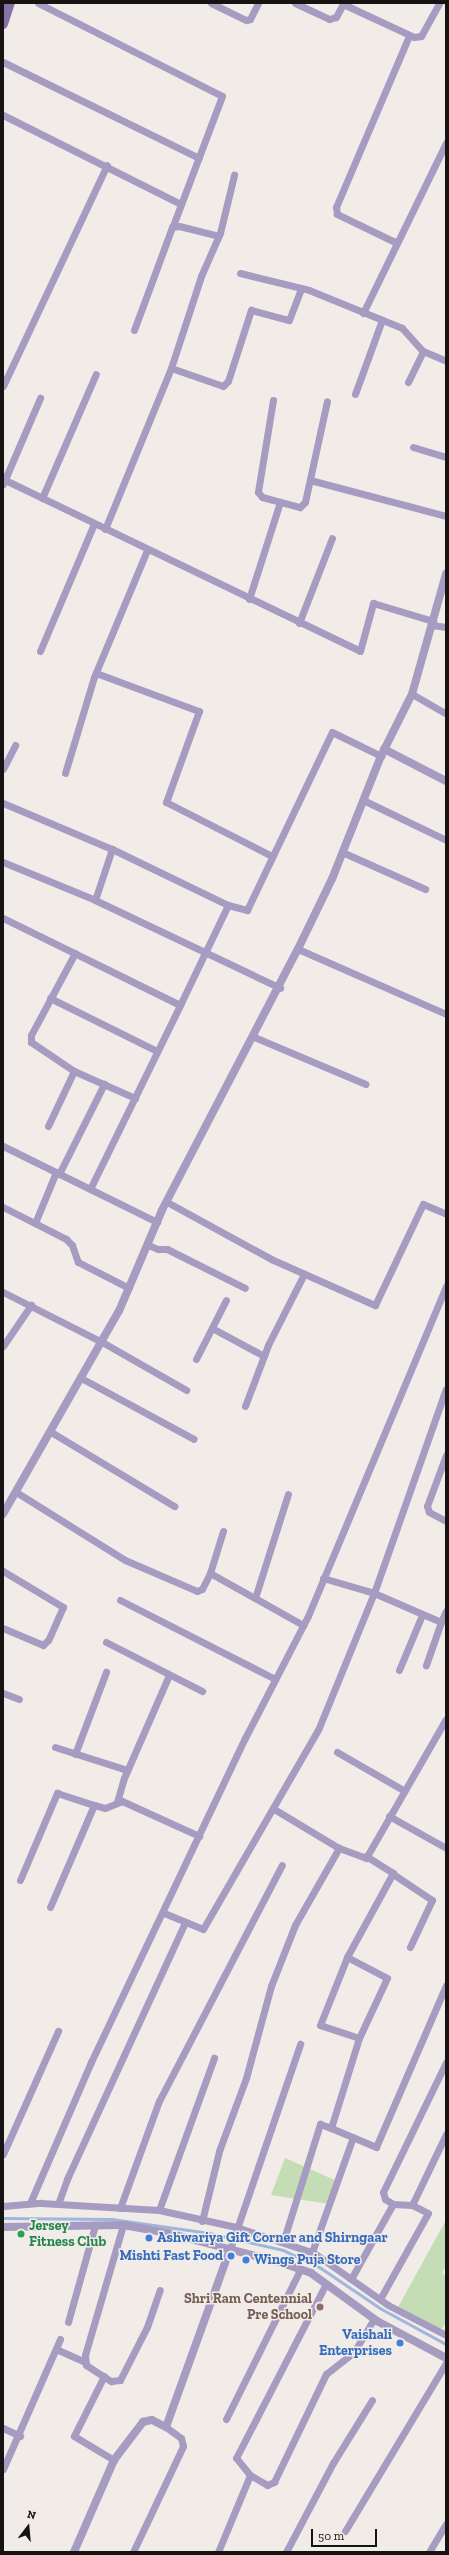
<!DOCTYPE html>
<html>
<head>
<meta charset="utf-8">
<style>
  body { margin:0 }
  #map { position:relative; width:449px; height:2555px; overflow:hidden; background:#f1ece8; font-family:"Zilla Slab",serif }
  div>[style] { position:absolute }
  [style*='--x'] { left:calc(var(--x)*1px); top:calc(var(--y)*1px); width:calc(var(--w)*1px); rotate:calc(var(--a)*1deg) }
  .green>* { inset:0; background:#c4ddb4 }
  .stream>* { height:2.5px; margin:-1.25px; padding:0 1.25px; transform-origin:1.25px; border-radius:1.25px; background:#a0b6dd }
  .minor>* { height:7px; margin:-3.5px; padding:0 3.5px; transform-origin:3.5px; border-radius:3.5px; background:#a69bc0 }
  .tertiary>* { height:8px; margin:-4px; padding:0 4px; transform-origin:4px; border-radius:4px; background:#a69bc0 }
  .secondary>* { height:10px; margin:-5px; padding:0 5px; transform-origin:5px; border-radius:5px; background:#8472a8 }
  .dots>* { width:11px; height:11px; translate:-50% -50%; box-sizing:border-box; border:2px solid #f1ece8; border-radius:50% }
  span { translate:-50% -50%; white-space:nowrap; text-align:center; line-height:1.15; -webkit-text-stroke:3px #f1ece8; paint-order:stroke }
  .leisure-label { font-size:14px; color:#27864d; font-weight:700 }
  .left { translate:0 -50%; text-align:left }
  .shop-label { font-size:14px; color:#366cbe; font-weight:700 }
  .right { translate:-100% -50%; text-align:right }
  .education-label { font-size:14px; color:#785e54; font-weight:700 }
  .frame { position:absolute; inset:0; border:4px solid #161413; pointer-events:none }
  .north { position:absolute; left:8px; top:2507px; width:40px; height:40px; -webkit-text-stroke:3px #f1ece8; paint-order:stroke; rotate:16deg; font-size:11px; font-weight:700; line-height:16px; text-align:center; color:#161413 }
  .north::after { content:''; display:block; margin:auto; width:14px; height:18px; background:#161413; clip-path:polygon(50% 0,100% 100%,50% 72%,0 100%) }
  .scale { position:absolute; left:311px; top:2529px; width:66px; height:18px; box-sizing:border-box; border:2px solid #161413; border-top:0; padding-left:5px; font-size:12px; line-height:14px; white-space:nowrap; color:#161413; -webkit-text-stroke:3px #f1ece8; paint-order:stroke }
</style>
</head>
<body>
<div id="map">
  <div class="green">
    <i style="clip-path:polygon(285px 2158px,337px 2181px,329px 2204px,271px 2195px)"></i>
    <i style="clip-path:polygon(446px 2220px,446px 2265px,442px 2273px,446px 2276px,446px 2322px,442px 2329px,397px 2309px)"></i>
  </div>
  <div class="stream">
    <i style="--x:3;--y:2218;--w:109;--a:0.5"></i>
    <i style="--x:112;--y:2219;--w:98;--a:8.2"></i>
    <i style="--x:209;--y:2233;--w:76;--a:12.9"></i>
    <i style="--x:283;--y:2250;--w:42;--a:25.3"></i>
    <i style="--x:321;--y:2268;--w:71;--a:34.1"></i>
    <i style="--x:380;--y:2308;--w:75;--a:28.6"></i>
  </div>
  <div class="minor">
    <i style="--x:38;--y:3;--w:206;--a:26.8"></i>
    <i style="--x:222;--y:96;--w:139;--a:110.7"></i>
    <i style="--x:211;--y:3;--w:39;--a:26"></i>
    <i style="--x:246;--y:20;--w:4;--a:-14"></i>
    <i style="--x:250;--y:19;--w:18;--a:-63"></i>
    <i style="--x:295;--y:3;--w:38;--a:25"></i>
    <i style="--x:329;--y:19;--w:7;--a:-16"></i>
    <i style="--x:336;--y:17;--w:15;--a:-62"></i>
    <i style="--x:343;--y:4;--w:78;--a:24.9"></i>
    <i style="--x:414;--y:37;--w:7;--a:-8"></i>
    <i style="--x:421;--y:36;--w:38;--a:-61"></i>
    <i style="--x:3;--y:62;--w:218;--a:26.1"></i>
    <i style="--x:3;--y:115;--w:199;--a:26.6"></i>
    <i style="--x:397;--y:243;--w:67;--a:-154.2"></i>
    <i style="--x:337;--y:214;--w:7;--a:-98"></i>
    <i style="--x:336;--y:207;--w:186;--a:-66.9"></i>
    <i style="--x:240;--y:273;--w:71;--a:13.8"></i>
    <i style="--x:309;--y:290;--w:100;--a:22.2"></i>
    <i style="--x:402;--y:328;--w:31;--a:48"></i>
    <i style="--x:423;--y:351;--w:25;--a:23"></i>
    <i style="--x:363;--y:313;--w:189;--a:-64"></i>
    <i style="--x:134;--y:330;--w:110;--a:-69.7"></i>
    <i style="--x:172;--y:227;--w:7;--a:-8"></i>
    <i style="--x:179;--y:226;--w:41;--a:14"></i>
    <i style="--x:171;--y:368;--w:55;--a:19.1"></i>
    <i style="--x:223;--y:386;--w:7;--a:-45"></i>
    <i style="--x:228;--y:381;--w:75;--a:-72.1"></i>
    <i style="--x:251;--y:310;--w:39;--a:15"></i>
    <i style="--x:289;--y:320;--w:34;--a:-69"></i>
    <i style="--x:408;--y:382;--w:34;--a:-64"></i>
    <i style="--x:3;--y:386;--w:244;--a:-64.8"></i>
    <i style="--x:355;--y:394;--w:79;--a:-70"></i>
    <i style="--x:273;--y:400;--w:93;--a:99.3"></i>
    <i style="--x:258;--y:492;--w:6;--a:51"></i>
    <i style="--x:262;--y:497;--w:39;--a:15"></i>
    <i style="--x:300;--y:507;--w:7;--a:-45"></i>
    <i style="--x:305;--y:502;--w:103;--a:-77.7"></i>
    <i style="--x:413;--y:447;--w:34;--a:17"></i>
    <i style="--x:3;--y:479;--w:396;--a:25.7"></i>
    <i style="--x:360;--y:651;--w:50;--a:-74.8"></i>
    <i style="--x:373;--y:603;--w:63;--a:16.7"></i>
    <i style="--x:310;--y:480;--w:141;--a:14.8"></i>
    <i style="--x:3;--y:484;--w:94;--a:-66.7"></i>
    <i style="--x:42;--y:498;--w:135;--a:-66.5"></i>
    <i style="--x:105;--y:529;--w:174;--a:-67.7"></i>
    <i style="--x:171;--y:368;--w:97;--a:-71.9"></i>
    <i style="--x:201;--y:276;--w:47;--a:-66.2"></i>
    <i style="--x:220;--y:233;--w:60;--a:-76.4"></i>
    <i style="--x:249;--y:599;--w:102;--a:-72.3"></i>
    <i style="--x:299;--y:623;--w:91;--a:-68.8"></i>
    <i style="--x:432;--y:625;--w:14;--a:8"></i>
    <i style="--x:40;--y:651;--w:138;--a:-67"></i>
    <i style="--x:96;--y:673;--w:110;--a:20.3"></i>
    <i style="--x:199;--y:711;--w:97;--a:109.9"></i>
    <i style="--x:166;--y:802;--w:119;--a:27"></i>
    <i style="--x:412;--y:694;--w:39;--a:30"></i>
    <i style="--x:3;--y:769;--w:27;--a:-63"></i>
    <i style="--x:65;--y:773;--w:100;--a:-73.2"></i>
    <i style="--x:94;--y:677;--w:138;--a:-67.3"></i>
    <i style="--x:363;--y:800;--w:92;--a:25.7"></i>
    <i style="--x:3;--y:803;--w:118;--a:22.9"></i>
    <i style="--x:112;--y:849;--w:129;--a:25.8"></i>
    <i style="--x:228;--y:905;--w:111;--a:115.6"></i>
    <i style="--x:180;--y:1005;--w:197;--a:-153.8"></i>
    <i style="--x:342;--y:852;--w:91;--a:24"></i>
    <i style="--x:3;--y:862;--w:100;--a:22.4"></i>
    <i style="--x:95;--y:900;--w:205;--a:25.4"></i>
    <i style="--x:95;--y:900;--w:54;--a:-71.6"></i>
    <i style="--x:228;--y:905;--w:20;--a:15"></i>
    <i style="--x:247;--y:910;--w:197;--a:-64.5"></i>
    <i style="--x:332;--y:732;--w:55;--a:26.1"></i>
    <i style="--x:298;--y:949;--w:162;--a:23.7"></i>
    <i style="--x:75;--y:953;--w:93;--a:118.2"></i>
    <i style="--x:31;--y:1035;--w:7;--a:90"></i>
    <i style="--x:31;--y:1042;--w:52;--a:34"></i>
    <i style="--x:74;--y:1071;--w:67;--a:23.9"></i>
    <i style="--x:50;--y:998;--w:119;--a:26.4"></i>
    <i style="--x:254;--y:1037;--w:121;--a:22.9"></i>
    <i style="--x:48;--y:1126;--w:61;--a:-64.7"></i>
    <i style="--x:3;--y:1146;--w:172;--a:26.3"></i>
    <i style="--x:59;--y:1174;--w:101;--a:-63.4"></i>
    <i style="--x:90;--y:1189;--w:205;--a:-63.9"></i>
    <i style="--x:167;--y:1202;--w:119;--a:28.7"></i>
    <i style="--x:271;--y:1259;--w:114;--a:23.9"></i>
    <i style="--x:375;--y:1305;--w:112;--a:-64.6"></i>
    <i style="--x:423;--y:1204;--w:25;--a:23"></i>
    <i style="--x:3;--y:1207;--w:71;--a:26.9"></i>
    <i style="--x:66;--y:1239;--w:8;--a:45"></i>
    <i style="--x:72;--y:1245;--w:18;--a:71"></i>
    <i style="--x:78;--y:1262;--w:57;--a:27"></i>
    <i style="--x:35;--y:1223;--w:55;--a:-67.6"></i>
    <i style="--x:148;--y:1245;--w:11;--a:22"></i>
    <i style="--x:158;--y:1249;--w:9;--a:0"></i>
    <i style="--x:167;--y:1249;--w:87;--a:26.6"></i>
    <i style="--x:3;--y:1292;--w:111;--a:26.8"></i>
    <i style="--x:102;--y:1342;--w:97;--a:29.7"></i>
    <i style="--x:212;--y:1328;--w:59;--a:28.3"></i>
    <i style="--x:3;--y:1346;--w:50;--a:-55.7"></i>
    <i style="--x:196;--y:1359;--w:66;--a:-63"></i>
    <i style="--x:81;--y:1378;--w:128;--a:28.4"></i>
    <i style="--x:245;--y:1406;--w:65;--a:-69.3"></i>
    <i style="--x:268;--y:1345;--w:80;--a:-63.1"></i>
    <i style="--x:51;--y:1432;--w:144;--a:31"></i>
    <i style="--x:446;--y:1455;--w:54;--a:110.4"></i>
    <i style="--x:427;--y:1506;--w:6;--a:72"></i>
    <i style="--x:429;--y:1512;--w:19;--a:28"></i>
    <i style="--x:16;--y:1492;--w:128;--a:32"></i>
    <i style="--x:125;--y:1560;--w:78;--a:23.3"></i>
    <i style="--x:197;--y:1591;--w:5;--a:-22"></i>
    <i style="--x:202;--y:1589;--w:18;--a:-63"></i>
    <i style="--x:210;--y:1573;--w:44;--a:-72.8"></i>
    <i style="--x:3;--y:1571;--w:70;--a:31"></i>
    <i style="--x:63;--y:1607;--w:36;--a:114"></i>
    <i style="--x:48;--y:1640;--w:7;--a:135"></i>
    <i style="--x:43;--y:1645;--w:43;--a:-157"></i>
    <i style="--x:210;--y:1573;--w:107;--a:29.2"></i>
    <i style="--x:323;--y:1578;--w:53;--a:16.4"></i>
    <i style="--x:374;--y:1593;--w:73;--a:23.4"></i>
    <i style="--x:441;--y:1622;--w:46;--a:109.2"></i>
    <i style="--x:255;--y:1598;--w:109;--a:-72.4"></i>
    <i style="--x:120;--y:1600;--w:174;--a:27"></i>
    <i style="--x:441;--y:1622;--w:12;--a:-66"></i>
    <i style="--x:106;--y:1642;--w:108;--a:27"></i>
    <i style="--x:399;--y:1670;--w:60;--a:-67.3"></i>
    <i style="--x:3;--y:1693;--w:17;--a:21"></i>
    <i style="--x:55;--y:1747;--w:76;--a:17.7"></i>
    <i style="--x:337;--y:1752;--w:76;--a:29.9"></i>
    <i style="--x:75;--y:1754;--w:88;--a:-69.3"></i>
    <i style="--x:117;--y:1802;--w:25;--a:-74"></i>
    <i style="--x:124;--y:1778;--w:112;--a:-66.4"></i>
    <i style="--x:94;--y:1805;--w:11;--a:15"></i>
    <i style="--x:105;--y:1808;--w:18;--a:-22"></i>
    <i style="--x:122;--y:1801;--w:85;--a:24.4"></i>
    <i style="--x:274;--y:1809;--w:76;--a:31"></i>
    <i style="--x:389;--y:1816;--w:65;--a:29.3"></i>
    <i style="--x:393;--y:1874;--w:47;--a:33.7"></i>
    <i style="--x:432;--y:1900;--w:52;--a:115.1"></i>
    <i style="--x:20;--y:1880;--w:95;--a:-67"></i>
    <i style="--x:57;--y:1793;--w:39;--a:18"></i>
    <i style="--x:94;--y:1805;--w:111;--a:113.3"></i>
    <i style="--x:164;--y:1913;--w:42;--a:22.3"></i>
    <i style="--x:203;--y:1929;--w:230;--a:-60"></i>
    <i style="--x:318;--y:1730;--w:148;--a:-67.8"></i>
    <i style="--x:374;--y:1593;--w:216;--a:-70.6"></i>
    <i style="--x:347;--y:1957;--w:45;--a:27.7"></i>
    <i style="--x:387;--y:1978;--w:66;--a:115"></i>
    <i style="--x:359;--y:2038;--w:94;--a:107.3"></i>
    <i style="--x:331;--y:2128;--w:49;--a:22.9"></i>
    <i style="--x:376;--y:2147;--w:176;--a:-66.6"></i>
    <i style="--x:359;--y:2038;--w:41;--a:-161.6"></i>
    <i style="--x:320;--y:2025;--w:73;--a:-68.3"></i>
    <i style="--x:347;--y:1957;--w:96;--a:-61.3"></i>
    <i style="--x:393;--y:1873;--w:32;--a:-148"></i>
    <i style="--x:3;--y:2154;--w:135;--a:-65.9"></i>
    <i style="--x:30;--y:2203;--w:154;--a:-66.6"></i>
    <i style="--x:91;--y:2062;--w:359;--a:-64.6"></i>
    <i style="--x:245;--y:1738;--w:137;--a:-62.7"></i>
    <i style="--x:308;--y:1616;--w:358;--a:-67.3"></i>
    <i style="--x:58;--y:2204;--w:27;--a:-70"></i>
    <i style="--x:67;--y:2179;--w:283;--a:-65.3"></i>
    <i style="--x:393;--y:2204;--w:19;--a:3"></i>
    <i style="--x:412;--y:2205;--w:79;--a:-64.4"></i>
    <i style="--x:3;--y:2206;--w:38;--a:-5"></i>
    <i style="--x:41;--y:2203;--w:118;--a:3.4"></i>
    <i style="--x:159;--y:2210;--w:79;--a:12.4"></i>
    <i style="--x:236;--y:2227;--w:82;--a:18.4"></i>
    <i style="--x:314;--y:2253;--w:90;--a:35.1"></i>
    <i style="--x:388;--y:2305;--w:65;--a:27.3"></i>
    <i style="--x:120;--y:2208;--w:114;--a:-70"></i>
    <i style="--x:159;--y:2101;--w:266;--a:-62.5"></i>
    <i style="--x:159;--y:2210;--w:162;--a:-70.1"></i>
    <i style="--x:202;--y:2221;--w:72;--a:-76.3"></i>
    <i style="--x:219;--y:2151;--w:78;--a:-69.7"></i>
    <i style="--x:246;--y:2078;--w:95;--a:-74.8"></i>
    <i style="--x:271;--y:1986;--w:66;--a:-68.5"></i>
    <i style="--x:295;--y:1925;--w:89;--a:-60.3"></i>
    <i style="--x:339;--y:1848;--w:29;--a:20"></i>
    <i style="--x:366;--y:1858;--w:160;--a:-60.1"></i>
    <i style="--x:123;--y:2225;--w:135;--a:106.3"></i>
    <i style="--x:85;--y:2355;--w:10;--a:84"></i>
    <i style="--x:86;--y:2365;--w:30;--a:33"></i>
    <i style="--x:111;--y:2381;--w:9;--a:-6"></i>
    <i style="--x:120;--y:2380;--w:59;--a:-63"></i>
    <i style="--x:147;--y:2327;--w:39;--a:-71"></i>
    <i style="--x:283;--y:2242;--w:124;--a:-72.6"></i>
    <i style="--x:320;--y:2124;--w:12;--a:20"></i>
    <i style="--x:230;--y:2249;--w:217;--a:-71.1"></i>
    <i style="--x:312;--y:2252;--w:122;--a:-70.4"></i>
    <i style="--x:351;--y:2279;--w:86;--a:-60.8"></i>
    <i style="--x:393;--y:2204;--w:9;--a:-148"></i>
    <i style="--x:385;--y:2199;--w:7;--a:-106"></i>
    <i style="--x:383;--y:2192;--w:144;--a:-64.1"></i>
    <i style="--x:380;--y:2299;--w:98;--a:-60.8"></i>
    <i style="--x:428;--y:2213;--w:18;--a:-153"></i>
    <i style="--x:68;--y:2322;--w:101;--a:-74.4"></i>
    <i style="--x:56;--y:2349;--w:32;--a:24"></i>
    <i style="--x:104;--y:2376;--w:67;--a:116.6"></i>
    <i style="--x:74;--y:2436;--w:47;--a:31"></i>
    <i style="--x:226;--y:2419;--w:166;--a:-63.6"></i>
    <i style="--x:3;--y:2428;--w:19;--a:25"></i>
    <i style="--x:3;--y:2469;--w:142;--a:-66.3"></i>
    <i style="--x:250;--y:2475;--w:20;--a:30"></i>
    <i style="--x:267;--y:2485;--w:8;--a:-23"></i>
    <i style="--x:274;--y:2482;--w:120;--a:-64.3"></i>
    <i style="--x:326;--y:2374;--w:36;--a:-38"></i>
    <i style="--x:354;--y:2352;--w:39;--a:-59"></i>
    <i style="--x:345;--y:2531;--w:196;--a:-59"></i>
    <i style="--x:133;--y:2552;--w:117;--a:-64.7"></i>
    <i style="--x:183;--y:2446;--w:8;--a:-104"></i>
    <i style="--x:181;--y:2438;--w:19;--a:-144"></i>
    <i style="--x:218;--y:2552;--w:83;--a:-67.4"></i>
    <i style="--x:250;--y:2475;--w:22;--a:-129"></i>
    <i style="--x:236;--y:2458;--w:196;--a:-62.7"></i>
    <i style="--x:286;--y:2552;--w:101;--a:-62.2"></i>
    <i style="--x:333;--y:2463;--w:74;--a:-58.2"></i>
    <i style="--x:429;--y:2552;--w:33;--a:-59"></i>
  </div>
  <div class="tertiary">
    <i style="--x:384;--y:749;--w:70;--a:27.3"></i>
    <i style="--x:3;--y:1514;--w:234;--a:-60.3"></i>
    <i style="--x:119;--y:1311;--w:110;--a:-66.9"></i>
    <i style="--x:162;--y:1210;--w:294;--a:-62.5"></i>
    <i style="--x:298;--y:949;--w:78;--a:-64.1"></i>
    <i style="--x:332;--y:879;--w:132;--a:-68.3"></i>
    <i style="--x:381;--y:756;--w:69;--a:-63.4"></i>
    <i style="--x:412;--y:694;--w:125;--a:-74.2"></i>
    <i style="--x:3;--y:2227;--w:120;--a:-1"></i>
    <i style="--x:123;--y:2225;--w:46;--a:10.1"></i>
    <i style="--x:168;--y:2233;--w:118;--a:14.7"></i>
    <i style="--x:282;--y:2263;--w:31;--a:19"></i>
    <i style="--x:311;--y:2273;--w:82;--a:36"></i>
    <i style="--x:377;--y:2321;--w:78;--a:28.2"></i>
    <i style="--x:74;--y:2552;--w:100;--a:-66.5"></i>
    <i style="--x:114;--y:2460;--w:48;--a:-52.7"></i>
    <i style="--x:143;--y:2422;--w:9;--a:-13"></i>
    <i style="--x:152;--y:2420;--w:16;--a:27"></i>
    <i style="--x:166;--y:2427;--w:189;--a:-70.2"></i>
  </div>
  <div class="secondary">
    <i style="--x:3;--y:24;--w:22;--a:-72"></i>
  </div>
  <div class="dots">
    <i style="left:21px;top:2234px;background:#2e9e5b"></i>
    <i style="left:149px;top:2238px;background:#3f7fe0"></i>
    <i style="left:231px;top:2256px;background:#3f7fe0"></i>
    <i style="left:246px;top:2260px;background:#3f7fe0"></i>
    <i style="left:320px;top:2307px;background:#8d6e63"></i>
    <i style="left:400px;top:2343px;background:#3f7fe0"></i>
  </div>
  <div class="leisure-label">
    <span class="left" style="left:29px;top:2234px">Jersey<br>Fitness Club</span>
  </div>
  <div class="shop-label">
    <span class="left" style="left:157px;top:2238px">Ashwariya Gift Corner and Shirngaar</span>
    <span class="right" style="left:223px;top:2256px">Mishti Fast Food</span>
    <span class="left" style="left:254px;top:2260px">Wings Puja Store</span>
    <span class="right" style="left:392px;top:2343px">Vaishali<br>Enterprises</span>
  </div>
  <div class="education-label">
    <span class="right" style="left:312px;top:2307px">Shri Ram Centennial<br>Pre School</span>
  </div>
  <div class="frame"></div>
  <div class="north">N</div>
  <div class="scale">50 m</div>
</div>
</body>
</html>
